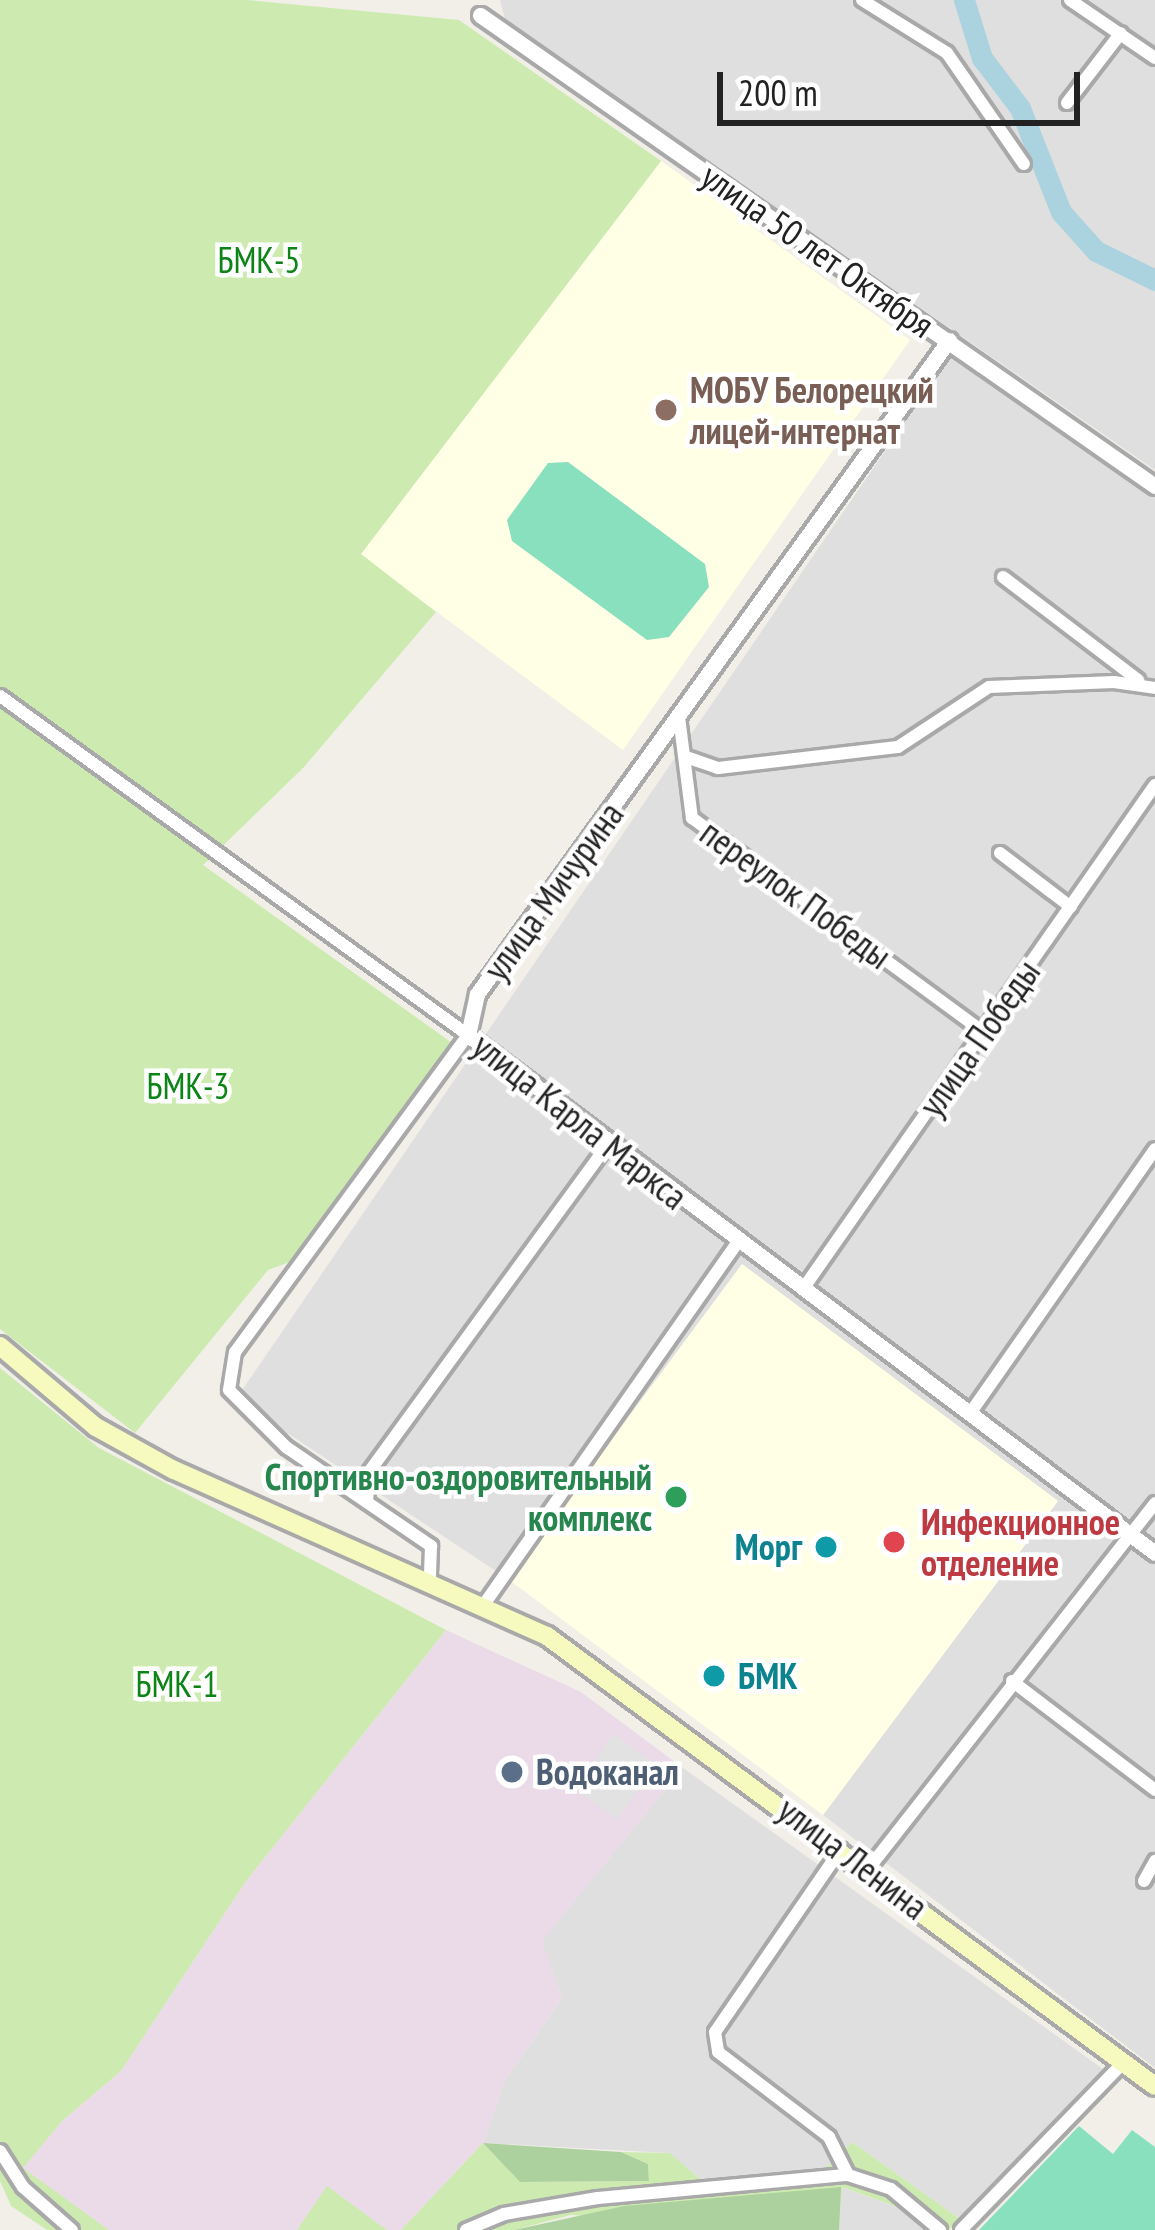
<!DOCTYPE html>
<html>
<head>
<meta charset="utf-8">
<style>
  body { margin:0 }
  #map { position:relative; width:1155px; height:2230px; overflow:hidden; background:#f2efe9; font-family:"PT Sans Narrow",sans-serif }
  div>[style] { position:absolute }
  [style*='--x'] { left:calc(var(--x)*1px); top:calc(var(--y)*1px); width:calc(var(--w)*1px); rotate:calc(var(--a)*1deg) }
  .residential>* { inset:0; background:#e0dfdf }
  .industrial>* { inset:0; background:#ebdbe8 }
  .education>* { inset:0; background:#ffffe5 }
  .grass>* { inset:0; background:#cdebb0 }
  .forest>* { inset:0; background:#add19e }
  .pitch>* { inset:0; background:#88e0be }
  .parking>* { inset:0; background:#e2e2e2 }
  .river>* { height:21px; margin:-10.5px; padding:0 10.5px; transform-origin:10.5px; border-radius:10.5px; background:#aad3df }
  .roads { filter:drop-shadow(3px 0 #a9a9a9) drop-shadow(-3px 0 #a9a9a9) drop-shadow(0 3px #a9a9a9) drop-shadow(0 -3px #a9a9a9) }
  .minor>* { height:12px; margin:-6px; padding:0 6px; transform-origin:6px; border-radius:6px; background:#fff }
  .tertiary>* { height:15px; margin:-7.5px; padding:0 7.5px; transform-origin:7.5px; border-radius:7.5px; background:#fff }
  .secondary>* { height:18px; margin:-9px; padding:0 9px; transform-origin:9px; border-radius:9px; background:#f7fabf }
  .dots>* { width:33px; height:33px; translate:-50% -50%; box-sizing:border-box; border:6px solid #fff; border-radius:50% }
  span { translate:-50% -50%; white-space:nowrap; text-align:center; line-height:1.15; -webkit-text-stroke:9px #fff; paint-order:stroke }
  .street-label { font-size:36px; color:#222 }
  .park-label { font-size:36px; color:#0c8416 }
  .education-label { font-size:36px; color:#785e54; font-weight:700 }
  .left { translate:0 -50%; text-align:left }
  .leisure-label { font-size:36px; color:#27864d; font-weight:700 }
  .right { translate:-100% -50%; text-align:right }
  .health-label { font-size:36px; color:#be3a42; font-weight:700 }
  .culture-label { font-size:36px; color:#0d838f; font-weight:700 }
  .service-label { font-size:36px; color:#4e5e75; font-weight:700 }
  .scale { position:absolute; left:717px; top:72px; width:363px; height:54px; box-sizing:border-box; border:6px solid #222; border-top:0; padding-left:15px; font-size:36px; line-height:42px; white-space:nowrap; color:#222; -webkit-text-stroke:9px #fff; paint-order:stroke }
</style>
</head>
<body>
<div id="map">
  <div class="residential">
    <i style="clip-path:polygon(500px 0,1155px 0,1155px 470px,505px 20px)"></i>
    <i style="clip-path:polygon(952px 353px,1155px 497px,1155px 2068px,823px 1815px,1058px 1501px,743px 1265px,508px 1579px,236px 1399px)"></i>
    <i style="clip-path:polygon(683px 1768px,1103px 2069px,960px 2219px,852px 2142px,821px 2173px,701px 2180px,669px 2153px,483px 2143px,505px 2080px,562px 1998px,541px 1941px)"></i>
    <i style="clip-path:polygon(841px 2187px,903px 2209px,927px 2230px,839px 2230px)"></i>
  </div>
  <div class="industrial">
    <i style="clip-path:polygon(446px 1630px,581px 1692px,683px 1768px,542px 1941px,562px 1998px,505px 2080px,483px 2143px,401px 2230px,387px 2230px,327px 2187px,297px 2230px,109px 2230px,22px 2168px,62px 2121px,121px 2071px,246px 1881px)"></i>
  </div>
  <div class="education">
    <i style="clip-path:polygon(661px 161px,910px 340px,623px 750px,360px 555px)"></i>
    <i style="clip-path:polygon(742px 1264px,1058px 1501px,823px 1815px,508px 1579px)"></i>
  </div>
  <div class="grass">
    <i style="clip-path:polygon(0 0,247px 0,459px 20px,661px 161px,361px 554px,436px 612px,304px 767px,203px 865px,455px 1045px,295px 1260px,268px 1270px,135px 1433px,0 1329px)"></i>
    <i style="clip-path:polygon(0 1368px,99px 1448px,446px 1630px,246px 1881px,121px 2071px,62px 2121px,23px 2168px,109px 2230px,47px 2230px,11px 2206px,0 2181px)"></i>
    <i style="clip-path:polygon(852px 2142px,960px 2219px,949px 2230px,927px 2230px,903px 2209px,842px 2187px,839px 2230px,571px 2215px,514px 2230px,401px 2230px,483px 2143px,521px 2182px,649px 2181px,648px 2164px,621px 2152px,670px 2153px,701px 2180px,821px 2173px)"></i>
    <i style="clip-path:polygon(327px 2186px,387px 2230px,297px 2230px)"></i>
  </div>
  <div class="forest">
    <i style="clip-path:polygon(483px 2143px,621px 2152px,648px 2164px,649px 2181px,520px 2182px)"></i>
    <i style="clip-path:polygon(841px 2187px,839px 2230px,514px 2230px,624px 2206px)"></i>
  </div>
  <div class="pitch">
    <i style="clip-path:polygon(568px 462px,705px 564px,709px 587px,669px 637px,647px 640px,512px 541px,507px 520px,548px 463px)"></i>
    <i style="clip-path:polygon(1079px 2126px,1113px 2154px,1132px 2130px,1155px 2147px,1155px 2230px,979px 2230px)"></i>
  </div>
  <div class="parking">
    <i style="clip-path:polygon(613px 1734px,656px 1765px,617px 1819px,575px 1789px)"></i>
  </div>
  <div class="river">
    <i style="--x:964;--y:0;--w:61;--a:72.8"></i>
    <i style="--x:982;--y:58;--w:63;--a:52.8"></i>
    <i style="--x:1020;--y:108;--w:112;--a:68.5"></i>
    <i style="--x:1061;--y:212;--w:52;--a:48.1"></i>
    <i style="--x:1096;--y:251;--w:66;--a:26.2"></i>
  </div>
  <div class="roads">
    <div class="minor">
      <i style="--x:862;--y:0;--w:100;--a:31.9"></i>
      <i style="--x:947;--y:53;--w:135;--a:55.3"></i>
      <i style="--x:1070;--y:0;--w:103;--a:34.3"></i>
      <i style="--x:1067;--y:103;--w:88;--a:-52.4"></i>
      <i style="--x:1003;--y:577;--w:170;--a:37.3"></i>
      <i style="--x:0;--y:696;--w:578;--a:35.92"></i>
      <i style="--x:468;--y:1035;--w:393;--a:126.3"></i>
      <i style="--x:235;--y:1352;--w:38;--a:99"></i>
      <i style="--x:229;--y:1390;--w:81;--a:45"></i>
      <i style="--x:286;--y:1447;--w:176;--a:34.3"></i>
      <i style="--x:431;--y:1546;--w:36;--a:92"></i>
      <i style="--x:679;--y:717;--w:102;--a:82.7"></i>
      <i style="--x:692;--y:818;--w:361;--a:36.3"></i>
      <i style="--x:689;--y:758;--w:31;--a:19"></i>
      <i style="--x:718;--y:768;--w:181;--a:-6.7"></i>
      <i style="--x:898;--y:747;--w:109;--a:-33.4"></i>
      <i style="--x:989;--y:687;--w:125;--a:-2.3"></i>
      <i style="--x:1114;--y:682;--w:41;--a:8.3"></i>
      <i style="--x:1000;--y:853;--w:89;--a:37.3"></i>
      <i style="--x:803;--y:1289;--w:615;--a:-55.07"></i>
      <i style="--x:971;--y:1412;--w:321;--a:-55"></i>
      <i style="--x:367;--y:1502;--w:30;--a:-86"></i>
      <i style="--x:369;--y:1472;--w:404;--a:-53.9"></i>
      <i style="--x:485;--y:1603;--w:441;--a:-55"></i>
      <i style="--x:1012;--y:1681;--w:180;--a:37.3"></i>
      <i style="--x:841;--y:1849;--w:222;--a:124.5"></i>
      <i style="--x:715;--y:2032;--w:20;--a:81"></i>
      <i style="--x:718;--y:2052;--w:140;--a:37.4"></i>
      <i style="--x:829;--y:2137;--w:42;--a:63.4"></i>
      <i style="--x:869;--y:1868;--w:464;--a:-51.9"></i>
      <i style="--x:1144;--y:1881;--w:23;--a:-61"></i>
      <i style="--x:0;--y:2151;--w:43;--a:57.4"></i>
      <i style="--x:23;--y:2187;--w:65;--a:41.3"></i>
      <i style="--x:466;--y:2230;--w:41;--a:-22.8"></i>
      <i style="--x:504;--y:2214;--w:95;--a:-9.7"></i>
      <i style="--x:598;--y:2198;--w:251;--a:-5.3"></i>
      <i style="--x:848;--y:2175;--w:45;--a:18"></i>
      <i style="--x:891;--y:2189;--w:64;--a:39.9"></i>
      <i style="--x:961;--y:2230;--w:234;--a:-45.9"></i>
    </div>
    <div class="tertiary">
      <i style="--x:480;--y:15;--w:823;--a:34.91"></i>
      <i style="--x:949;--y:340;--w:807;--a:125.82"></i>
      <i style="--x:477;--y:994;--w:42;--a:102.4"></i>
      <i style="--x:468;--y:1035;--w:860;--a:37.02"></i>
    </div>
    <div class="secondary">
      <i style="--x:0;--y:1346;--w:126;--a:40.2"></i>
      <i style="--x:96;--y:1427;--w:89;--a:28.9"></i>
      <i style="--x:174;--y:1470;--w:408;--a:24"></i>
      <i style="--x:547;--y:1636;--w:756;--a:36.51"></i>
    </div>
  </div>
  <div class="dots">
    <i style="left:666px;top:410px;background:#8d6e63"></i>
    <i style="left:676px;top:1497px;background:#2e9e5b"></i>
    <i style="left:894px;top:1542px;background:#e0444e"></i>
    <i style="left:826px;top:1547px;background:#0f9aa8"></i>
    <i style="left:714px;top:1676px;background:#0f9aa8"></i>
    <i style="left:512px;top:1772px;background:#5c6f8a"></i>
  </div>
  <div class="street-label">
    <span style="left:818px;top:250px;rotate:35deg">улица 50 лет Октября</span>
    <span style="left:553px;top:891px;rotate:-54deg">улица Мичурина</span>
    <span style="left:796px;top:894px;rotate:36deg">переулок Победы</span>
    <span style="left:979px;top:1038px;rotate:-55deg">улица Победы</span>
    <span style="left:580px;top:1121px;rotate:38deg">улица Карла Маркса</span>
    <span style="left:853px;top:1858px;rotate:37deg">улица Ленина</span>
  </div>
  <div class="park-label">
    <span style="left:259px;top:260px">БМК-5</span>
    <span style="left:188px;top:1086px">БМК-3</span>
    <span style="left:177px;top:1684px">БМК-1</span>
  </div>
  <div class="education-label">
    <span class="left" style="left:690px;top:410px">МОБУ Белорецкий<br>лицей-интернат</span>
  </div>
  <div class="leisure-label">
    <span class="right" style="left:652px;top:1497px">Спортивно-оздоровительный<br>комплекс</span>
  </div>
  <div class="health-label">
    <span class="left" style="left:921px;top:1542px">Инфекционное<br>отделение</span>
  </div>
  <div class="culture-label">
    <span class="right" style="left:802px;top:1547px">Морг</span>
    <span class="left" style="left:738px;top:1676px">БМК</span>
  </div>
  <div class="service-label">
    <span class="left" style="left:536px;top:1772px">Водоканал</span>
  </div>
  <div class="scale">200 m</div>
</div>
</body>
</html>
